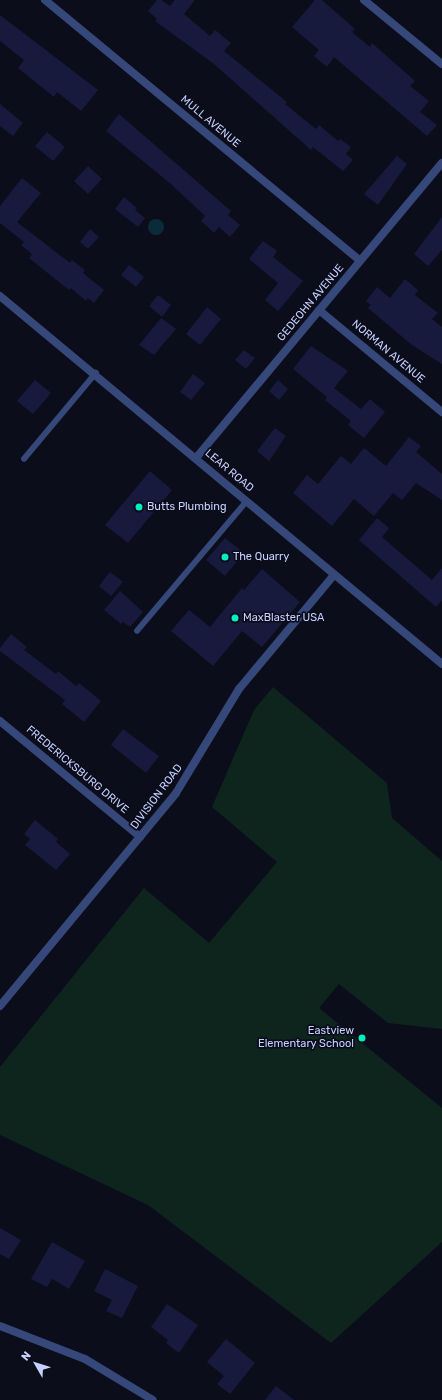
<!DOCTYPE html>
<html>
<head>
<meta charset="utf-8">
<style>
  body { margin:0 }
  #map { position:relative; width:442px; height:1400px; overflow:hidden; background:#0b0d1b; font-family:Rubik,sans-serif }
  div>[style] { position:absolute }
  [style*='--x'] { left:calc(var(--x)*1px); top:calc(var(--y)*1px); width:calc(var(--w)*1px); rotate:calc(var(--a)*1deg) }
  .green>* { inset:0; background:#0e251e }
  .water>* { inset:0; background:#0b2b3b }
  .round { border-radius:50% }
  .building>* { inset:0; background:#171a3c }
  .service>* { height:5.5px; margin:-2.75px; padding:0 2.75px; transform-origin:2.75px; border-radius:2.75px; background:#36477a }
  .minor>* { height:8px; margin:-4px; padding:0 4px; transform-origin:4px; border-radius:4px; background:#36477a }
  .tertiary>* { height:8px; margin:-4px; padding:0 4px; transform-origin:4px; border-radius:4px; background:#36477a }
  .dots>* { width:11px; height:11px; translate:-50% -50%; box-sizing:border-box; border:2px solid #0b0d1b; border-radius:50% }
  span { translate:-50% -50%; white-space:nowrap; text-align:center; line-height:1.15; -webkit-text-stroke:3.5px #0b0d1b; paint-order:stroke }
  .street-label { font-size:11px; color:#c6d0fe }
  .poi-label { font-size:11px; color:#c6d0fe }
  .left { translate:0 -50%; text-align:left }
  .right { translate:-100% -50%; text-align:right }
  .north { position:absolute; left:16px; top:1344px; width:40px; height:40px; -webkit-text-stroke:3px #0b0d1b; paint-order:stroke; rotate:309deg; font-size:11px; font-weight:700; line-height:16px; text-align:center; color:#c6d0fe }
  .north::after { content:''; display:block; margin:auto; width:14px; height:18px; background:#c6d0fe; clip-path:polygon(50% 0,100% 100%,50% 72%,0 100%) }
</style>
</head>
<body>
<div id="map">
  <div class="green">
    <i style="clip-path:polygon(273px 687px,387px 783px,392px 818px,442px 861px,442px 1029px,388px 1023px,339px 984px,319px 1008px,442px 1108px,442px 1242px,331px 1343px,148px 1205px,0 1135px,0 1067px,144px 888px,209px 943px,277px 862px,212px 807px,254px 710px)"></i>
  </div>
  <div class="water">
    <i class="round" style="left:148px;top:219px;width:16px;height:16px"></i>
  </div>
  <div class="building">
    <i style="clip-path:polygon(157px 0,161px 0,170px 6px,175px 0,195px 0,184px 14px,210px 36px,215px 30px,231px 43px,224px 51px,287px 102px,285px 104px,316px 129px,319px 125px,338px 141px,340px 139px,351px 147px,346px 154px,353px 160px,343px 171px,313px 147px,311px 150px,214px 64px,155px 21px,157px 19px,148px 11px)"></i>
    <i style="clip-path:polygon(315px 0,322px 0,355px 29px,352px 32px,370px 47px,372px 43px,415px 81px,410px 86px,429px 101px,420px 112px,437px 125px,427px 136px,334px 57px,327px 67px,314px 56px,319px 50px,292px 27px)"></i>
    <i style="clip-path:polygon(0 15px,98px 90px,81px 111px,57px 92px,54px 97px,18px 68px,24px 60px,0 41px)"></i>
    <i style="clip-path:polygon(0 104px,23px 123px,13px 136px,0 126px)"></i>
    <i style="clip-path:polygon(119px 114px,231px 211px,228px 215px,240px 225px,230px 237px,219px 227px,214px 233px,201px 221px,205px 216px,171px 184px,106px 131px)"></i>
    <i style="clip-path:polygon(47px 132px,65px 147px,53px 161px,35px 146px)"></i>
    <i style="clip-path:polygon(397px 156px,407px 164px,378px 205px,364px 194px)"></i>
    <i style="clip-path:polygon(88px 166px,102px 179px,88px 194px,74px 181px)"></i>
    <i style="clip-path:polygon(22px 178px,41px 193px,17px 222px,70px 263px,72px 260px,85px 270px,83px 273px,104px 290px,94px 303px,88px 298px,86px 301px,71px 288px,69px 290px,29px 258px,32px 254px,21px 245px,24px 242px,0 223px,0 206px)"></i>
    <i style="clip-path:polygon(124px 197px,137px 208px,135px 210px,145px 218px,138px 227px,115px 209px)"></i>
    <i style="clip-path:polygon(442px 217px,442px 250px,428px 266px,414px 254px)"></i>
    <i style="clip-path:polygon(90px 229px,99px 237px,88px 249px,80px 242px)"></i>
    <i style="clip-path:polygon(263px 241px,277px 251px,273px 257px,303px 281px,278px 311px,265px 300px,278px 283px,249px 259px)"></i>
    <i style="clip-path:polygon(129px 265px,144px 277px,136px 287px,121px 275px)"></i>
    <i style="clip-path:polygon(405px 279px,418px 290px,415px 295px,438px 313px,432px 319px,442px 327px,442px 364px,412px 345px,368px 308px,371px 305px,366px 301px,377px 287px,390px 298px)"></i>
    <i style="clip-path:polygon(158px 295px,171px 305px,162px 317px,149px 306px)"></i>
    <i style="clip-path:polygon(207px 307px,221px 319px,200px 345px,186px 334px)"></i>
    <i style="clip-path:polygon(161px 318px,176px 329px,154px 355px,139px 345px)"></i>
    <i style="clip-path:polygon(311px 346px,348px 371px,334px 388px,361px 409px,370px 399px,385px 412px,364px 438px,348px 425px,351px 421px,325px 400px,327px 397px,293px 369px)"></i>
    <i style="clip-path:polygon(244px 350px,255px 358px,246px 369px,235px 360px)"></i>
    <i style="clip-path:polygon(193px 374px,205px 383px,191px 400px,180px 392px)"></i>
    <i style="clip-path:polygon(35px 380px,51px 393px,33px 414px,17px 401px)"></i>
    <i style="clip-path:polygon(278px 380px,288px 389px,279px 400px,269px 391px)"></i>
    <i style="clip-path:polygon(275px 428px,286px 436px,269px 461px,257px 451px)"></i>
    <i style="clip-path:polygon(409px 437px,421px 446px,416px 452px,442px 474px,442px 500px,416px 483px,402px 500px,393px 493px,374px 516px,354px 499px,332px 526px,293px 493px,307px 475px,318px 484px,341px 456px,351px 464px,364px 448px,386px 466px)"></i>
    <i style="clip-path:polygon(150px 471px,172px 490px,128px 543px,105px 525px)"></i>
    <i style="clip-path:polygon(377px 518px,389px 528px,382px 537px,432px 580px,442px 568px,442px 600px,436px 607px,359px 540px)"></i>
    <i style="clip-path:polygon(225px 538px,244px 553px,225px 576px,206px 560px)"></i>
    <i style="clip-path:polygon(262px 569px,300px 602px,262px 647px,242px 631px,213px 666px,171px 631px,189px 610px,210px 627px,242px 588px,244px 590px)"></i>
    <i style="clip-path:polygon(110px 572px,123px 582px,111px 596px,99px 586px)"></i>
    <i style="clip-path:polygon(120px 591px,143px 612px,130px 627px,123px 622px,121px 624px,104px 610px)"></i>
    <i style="clip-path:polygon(11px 634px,27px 647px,24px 650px,56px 674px,58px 671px,76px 686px,79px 683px,101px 701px,84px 722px,62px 704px,65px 700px,0 651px,0 648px)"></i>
    <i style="clip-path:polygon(123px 729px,159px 756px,146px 773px,111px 745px)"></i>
    <i style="clip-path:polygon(35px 820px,58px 839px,56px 842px,70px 854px,56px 870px,25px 845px,30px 839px,24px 834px)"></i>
    <i style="clip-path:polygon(0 1228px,21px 1240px,9px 1259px,0 1254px)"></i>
    <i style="clip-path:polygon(52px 1242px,85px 1261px,69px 1289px,52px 1279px,47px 1287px,31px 1279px)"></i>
    <i style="clip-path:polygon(105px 1269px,138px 1286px,122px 1318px,106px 1311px,112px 1300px,94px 1291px)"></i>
    <i style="clip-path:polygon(167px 1304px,198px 1325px,179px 1353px,166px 1343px,168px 1340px,151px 1327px)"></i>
    <i style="clip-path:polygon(226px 1339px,255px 1363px,230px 1394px,217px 1384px,224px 1376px,207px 1362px)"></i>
    <i style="clip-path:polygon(276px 1386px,294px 1400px,265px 1400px)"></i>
  </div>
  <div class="service">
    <i style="--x:24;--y:459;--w:112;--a:-50.1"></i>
    <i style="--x:137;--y:631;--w:170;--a:-49.8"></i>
  </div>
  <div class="minor">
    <i style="--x:45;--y:0;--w:409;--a:39.6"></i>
    <i style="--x:364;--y:0;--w:101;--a:39.4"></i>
    <i style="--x:319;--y:310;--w:160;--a:39.7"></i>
    <i style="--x:196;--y:458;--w:384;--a:-50.2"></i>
    <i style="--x:0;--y:721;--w:182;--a:39.6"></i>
    <i style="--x:0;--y:1006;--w:276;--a:-50.4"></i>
    <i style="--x:176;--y:793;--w:122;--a:-58.8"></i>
    <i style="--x:239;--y:689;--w:148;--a:-50.2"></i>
    <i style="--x:0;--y:1326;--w:91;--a:21.2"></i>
    <i style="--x:85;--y:1359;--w:79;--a:31.1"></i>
  </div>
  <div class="tertiary">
    <i style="--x:0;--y:296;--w:575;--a:39.78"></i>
  </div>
  <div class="dots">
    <i style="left:139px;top:507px;background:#02eec3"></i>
    <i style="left:225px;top:557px;background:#02eec3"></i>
    <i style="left:235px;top:618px;background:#02eec3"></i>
    <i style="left:362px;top:1038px;background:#02eec3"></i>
  </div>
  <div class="street-label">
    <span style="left:210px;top:122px;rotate:40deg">MULL AVENUE</span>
    <span style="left:311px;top:303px;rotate:-50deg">GEDEOHN AVENUE</span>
    <span style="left:388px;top:352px;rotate:40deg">NORMAN AVENUE</span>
    <span style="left:229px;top:471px;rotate:40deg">LEAR ROAD</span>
    <span style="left:77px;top:770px;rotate:40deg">FREDERICKSBURG DRIVE</span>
    <span style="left:157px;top:797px;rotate:-53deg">DIVISION ROAD</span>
  </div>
  <div class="poi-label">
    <span class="left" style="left:147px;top:507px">Butts Plumbing</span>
    <span class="left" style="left:233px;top:557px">The Quarry</span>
    <span class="left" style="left:243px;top:618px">MaxBlaster USA</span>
    <span class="right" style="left:354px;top:1038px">Eastview<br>Elementary School</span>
  </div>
  <div class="north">N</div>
</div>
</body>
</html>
